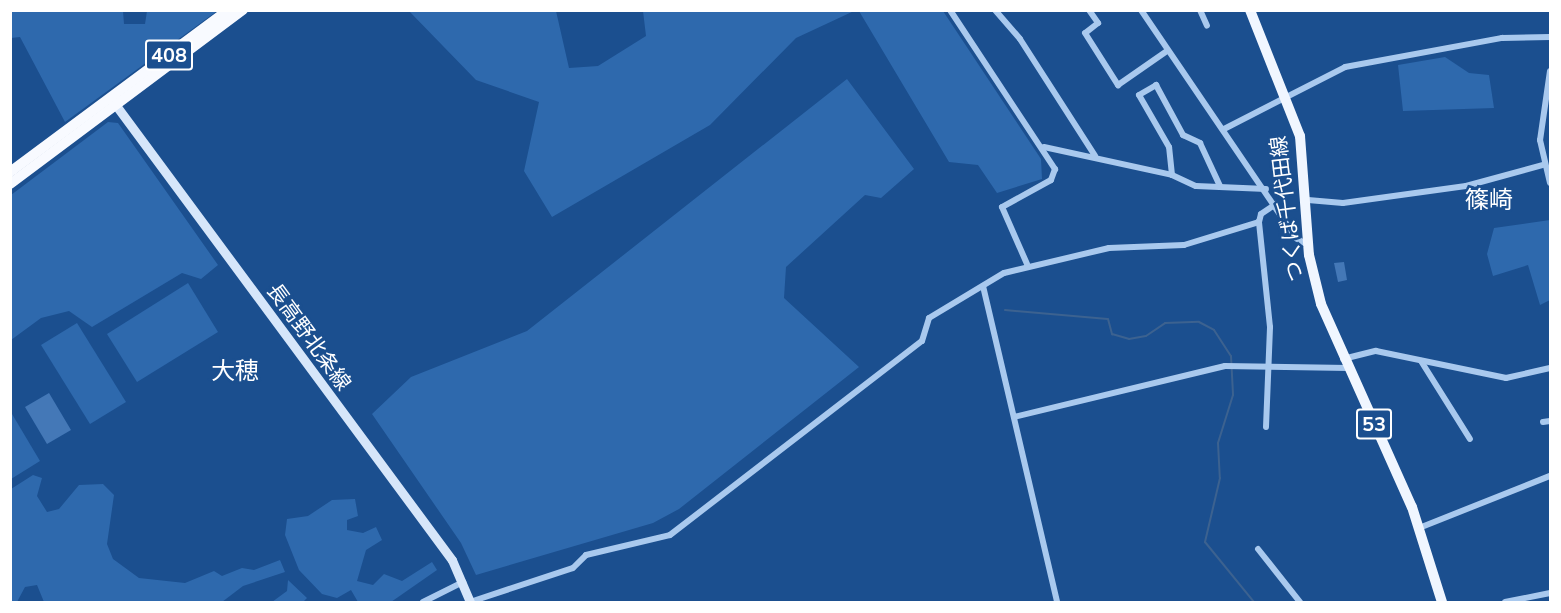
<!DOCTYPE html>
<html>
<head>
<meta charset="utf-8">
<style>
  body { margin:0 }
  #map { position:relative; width:1561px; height:613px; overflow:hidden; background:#1b4f8f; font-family:"Nunito Sans","Noto Sans JP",sans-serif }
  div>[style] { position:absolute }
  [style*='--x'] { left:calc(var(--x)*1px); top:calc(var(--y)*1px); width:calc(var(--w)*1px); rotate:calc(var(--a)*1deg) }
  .green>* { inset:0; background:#2e69ad }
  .stream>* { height:2px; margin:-1px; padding:0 1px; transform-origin:1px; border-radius:1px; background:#3c6290 }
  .building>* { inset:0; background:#4478b7 }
  .minor>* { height:6px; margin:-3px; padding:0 3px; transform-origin:3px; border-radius:3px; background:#a9c9ee }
  .secondary>* { height:9px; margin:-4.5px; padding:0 4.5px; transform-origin:4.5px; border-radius:4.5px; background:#d6e6fa }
  .primary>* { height:10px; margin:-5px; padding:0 5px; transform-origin:5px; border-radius:5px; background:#f0f6ff }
  .trunk>* { height:10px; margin:-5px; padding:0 5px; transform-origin:5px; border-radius:5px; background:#f8faff }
  span { translate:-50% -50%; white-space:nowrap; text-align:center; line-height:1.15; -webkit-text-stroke:5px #1b4f8f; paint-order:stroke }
  .shield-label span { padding:2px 4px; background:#1b4f8f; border:2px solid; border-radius:4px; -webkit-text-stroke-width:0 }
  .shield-label { font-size:20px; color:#fff; font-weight:700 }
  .street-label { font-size:21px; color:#fff }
  .quarter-label { font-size:24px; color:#fff }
  .frame { position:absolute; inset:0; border:12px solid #fff; pointer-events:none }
</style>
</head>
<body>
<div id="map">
  <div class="green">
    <i style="clip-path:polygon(11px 10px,123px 11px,124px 24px,145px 24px,147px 11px,217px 11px,65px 122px,20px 37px,11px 38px)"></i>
    <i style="clip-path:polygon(409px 11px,556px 11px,569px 68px,598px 66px,646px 36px,643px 11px,854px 11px,796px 38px,710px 125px,552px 217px,524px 171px,539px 102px,476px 80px)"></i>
    <i style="clip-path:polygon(859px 11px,943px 11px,1041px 159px,1042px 179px,997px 193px,978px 165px,949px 162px)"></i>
    <i style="clip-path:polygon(1445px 57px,1469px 73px,1489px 75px,1494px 108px,1403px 111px,1398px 65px)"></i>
    <i style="clip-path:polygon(847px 79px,914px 169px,881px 198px,865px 195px,786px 267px,784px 298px,859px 367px,679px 509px,653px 523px,476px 575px,461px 543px,372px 414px,411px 377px,527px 331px)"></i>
    <i style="clip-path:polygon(108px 122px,118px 123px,218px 265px,201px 279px,182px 273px,92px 327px,69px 311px,41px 318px,11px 340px,11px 195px)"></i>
    <i style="clip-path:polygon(1550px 220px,1550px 300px,1540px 305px,1528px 265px,1493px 276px,1487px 254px,1494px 228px)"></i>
    <i style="clip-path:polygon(188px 283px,218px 332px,137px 382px,107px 334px)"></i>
    <i style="clip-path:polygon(77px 323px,126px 402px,90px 424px,41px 345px)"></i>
    <i style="clip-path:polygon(12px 414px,40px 461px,11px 479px,10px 415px)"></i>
    <i style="clip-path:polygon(33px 475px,42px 478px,37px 496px,47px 512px,59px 509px,79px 485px,103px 484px,114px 495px,107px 544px,113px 559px,139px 578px,185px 583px,214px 571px,222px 576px,242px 568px,254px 570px,280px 560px,285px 572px,243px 586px,222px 602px,44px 602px,37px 585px,25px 587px,17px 602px,11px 602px,11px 489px)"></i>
    <i style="clip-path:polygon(355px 499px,358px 516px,347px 520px,347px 530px,363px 533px,376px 527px,382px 540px,366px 550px,357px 581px,373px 585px,384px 574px,402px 581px,432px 562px,437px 570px,391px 602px,358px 602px,351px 590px,337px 598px,322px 594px,299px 570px,285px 535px,287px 519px,308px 516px,332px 500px)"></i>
    <i style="clip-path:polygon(288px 580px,307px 598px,303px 602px,272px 602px,287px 591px)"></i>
  </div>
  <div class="stream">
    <i style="--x:1005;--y:310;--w:103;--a:5"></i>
    <i style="--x:1108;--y:319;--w:16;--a:75"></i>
    <i style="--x:1112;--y:334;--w:18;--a:16"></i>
    <i style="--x:1129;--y:339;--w:17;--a:-10"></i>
    <i style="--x:1146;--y:336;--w:23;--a:-34"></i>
    <i style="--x:1165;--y:323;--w:34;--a:-2"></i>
    <i style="--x:1199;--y:322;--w:17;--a:28"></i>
    <i style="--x:1214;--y:330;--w:31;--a:57"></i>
    <i style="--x:1231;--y:356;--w:39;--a:87"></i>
    <i style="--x:1233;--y:395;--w:50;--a:107.4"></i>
    <i style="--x:1218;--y:443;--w:35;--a:87"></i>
    <i style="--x:1220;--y:478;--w:66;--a:103.2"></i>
    <i style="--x:1205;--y:542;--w:77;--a:50.8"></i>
  </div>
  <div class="building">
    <i style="clip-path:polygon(1344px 262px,1347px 280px,1338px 282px,1334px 263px)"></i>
    <i style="clip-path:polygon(49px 393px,71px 430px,47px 444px,25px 407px)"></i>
  </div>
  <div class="minor">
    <i style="--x:950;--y:10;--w:191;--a:56.6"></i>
    <i style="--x:1055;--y:169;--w:12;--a:110"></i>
    <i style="--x:1051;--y:180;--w:56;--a:151.1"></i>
    <i style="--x:1002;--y:207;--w:62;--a:66.3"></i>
    <i style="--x:995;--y:10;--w:38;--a:49"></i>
    <i style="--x:1020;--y:39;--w:139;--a:57.3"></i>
    <i style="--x:1089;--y:10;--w:16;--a:55"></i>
    <i style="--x:1098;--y:23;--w:16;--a:142"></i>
    <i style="--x:1085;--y:33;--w:62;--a:57.6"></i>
    <i style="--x:1118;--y:85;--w:60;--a:-34.8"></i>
    <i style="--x:1141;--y:10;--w:276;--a:55.8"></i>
    <i style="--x:1296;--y:238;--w:13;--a:32"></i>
    <i style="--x:1200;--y:10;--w:17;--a:66"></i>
    <i style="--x:1550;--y:71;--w:70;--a:98.2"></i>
    <i style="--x:1540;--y:140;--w:44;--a:76.9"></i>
    <i style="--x:1224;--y:129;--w:136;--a:-27.1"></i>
    <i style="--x:1345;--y:67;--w:160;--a:-10.5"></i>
    <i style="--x:1502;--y:38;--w:48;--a:-1.2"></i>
    <i style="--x:1044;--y:147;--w:131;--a:12.3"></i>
    <i style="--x:1172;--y:175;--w:26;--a:25"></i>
    <i style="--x:1196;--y:186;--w:70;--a:2.5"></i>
    <i style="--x:1172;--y:175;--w:28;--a:-96"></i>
    <i style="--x:1169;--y:147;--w:60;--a:-120"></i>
    <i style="--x:1139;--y:95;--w:20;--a:-30"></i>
    <i style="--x:1156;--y:85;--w:57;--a:61.6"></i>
    <i style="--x:1183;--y:135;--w:19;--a:25"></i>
    <i style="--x:1200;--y:143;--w:47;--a:65.1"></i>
    <i style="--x:1308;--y:200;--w:35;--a:5"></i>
    <i style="--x:1343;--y:203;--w:124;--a:-7.9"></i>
    <i style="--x:1466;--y:186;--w:80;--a:-15.3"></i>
    <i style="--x:983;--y:286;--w:325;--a:76.8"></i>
    <i style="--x:1343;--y:359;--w:34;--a:-14"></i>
    <i style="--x:1376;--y:351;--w:133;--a:11.7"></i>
    <i style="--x:1506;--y:378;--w:45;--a:-12.8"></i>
    <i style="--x:1421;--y:361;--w:92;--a:57.9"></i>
    <i style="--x:1014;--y:417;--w:217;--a:-13.6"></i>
    <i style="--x:1225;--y:366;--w:123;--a:0.9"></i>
    <i style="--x:1543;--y:422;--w:7;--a:-8"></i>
    <i style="--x:1266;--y:427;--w:100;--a:-87.7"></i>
    <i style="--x:1270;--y:327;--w:106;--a:-96"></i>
    <i style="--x:1259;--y:222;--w:8;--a:-76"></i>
    <i style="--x:1261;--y:214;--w:18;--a:-34"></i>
    <i style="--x:1419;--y:528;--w:141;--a:-21.7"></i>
    <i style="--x:1258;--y:549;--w:68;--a:51.6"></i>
    <i style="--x:423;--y:602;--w:45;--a:-26.6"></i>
    <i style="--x:470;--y:602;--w:108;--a:-18.3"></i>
    <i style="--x:573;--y:568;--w:18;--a:-45"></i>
    <i style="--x:586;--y:555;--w:86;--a:-13.4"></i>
    <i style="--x:670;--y:535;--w:318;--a:-37.6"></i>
    <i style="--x:922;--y:341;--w:24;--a:-73"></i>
    <i style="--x:929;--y:318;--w:87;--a:-31"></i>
    <i style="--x:1004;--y:273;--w:108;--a:-13.4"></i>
    <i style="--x:1109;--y:248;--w:75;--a:-2.3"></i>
    <i style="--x:1184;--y:245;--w:78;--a:-17"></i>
    <i style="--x:1505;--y:602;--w:46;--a:-11.3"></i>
  </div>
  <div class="secondary">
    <i style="--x:112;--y:100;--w:572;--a:53.53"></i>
    <i style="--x:452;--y:560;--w:46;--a:66.8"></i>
  </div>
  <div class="primary">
    <i style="--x:1250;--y:10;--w:136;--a:68.4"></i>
    <i style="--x:1300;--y:136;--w:119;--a:85.7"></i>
    <i style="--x:1309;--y:255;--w:50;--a:76.2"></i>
    <i style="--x:1321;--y:304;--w:222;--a:65.9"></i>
    <i style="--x:1412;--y:507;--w:100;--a:72.5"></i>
  </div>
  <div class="trunk">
    <i style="--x:10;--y:172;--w:272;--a:-36.6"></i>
    <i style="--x:10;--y:184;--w:291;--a:-36.8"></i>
  </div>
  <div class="shield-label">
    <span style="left:169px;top:55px">408</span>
    <span style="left:1374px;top:424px">53</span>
  </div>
  <div class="street-label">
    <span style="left:1287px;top:209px;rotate:-97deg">つくば千代田線</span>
    <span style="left:309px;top:337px;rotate:54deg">長高野北条線</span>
  </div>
  <div class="quarter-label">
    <span style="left:1489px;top:201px">篠崎</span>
    <span style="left:235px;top:372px">大穂</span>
  </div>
  <div class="frame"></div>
</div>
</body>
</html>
